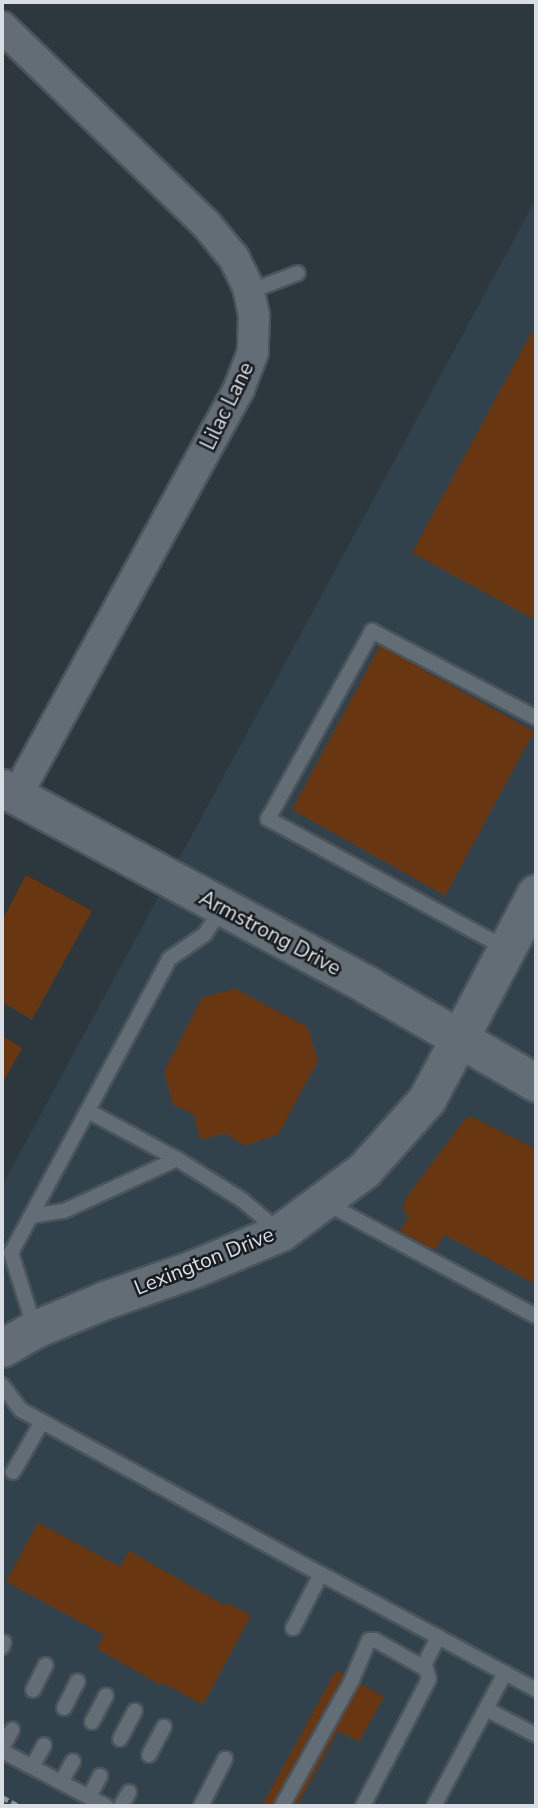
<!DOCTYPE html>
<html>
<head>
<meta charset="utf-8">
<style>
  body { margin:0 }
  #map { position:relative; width:538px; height:1808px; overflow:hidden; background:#2c373e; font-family:"Nunito Sans",sans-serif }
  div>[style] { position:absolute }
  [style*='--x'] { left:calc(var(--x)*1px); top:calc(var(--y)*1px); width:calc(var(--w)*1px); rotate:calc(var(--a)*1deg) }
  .built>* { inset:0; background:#31424d }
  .building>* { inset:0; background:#683712 }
  .path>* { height:4.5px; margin-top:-2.25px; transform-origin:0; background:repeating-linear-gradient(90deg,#899298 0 7px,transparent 0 10.5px) }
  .roads { filter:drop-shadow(2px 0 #4b545a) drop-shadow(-2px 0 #4b545a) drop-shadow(0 2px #4b545a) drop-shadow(0 -2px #4b545a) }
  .service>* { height:14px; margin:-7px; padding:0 7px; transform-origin:7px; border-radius:7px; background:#626d75 }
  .minor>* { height:30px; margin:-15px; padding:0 15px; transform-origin:15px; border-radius:15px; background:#626d75 }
  .tertiary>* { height:37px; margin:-18.5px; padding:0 18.5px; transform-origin:18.5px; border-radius:18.5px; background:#626d75 }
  span { translate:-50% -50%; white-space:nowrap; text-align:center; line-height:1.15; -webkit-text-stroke:5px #191d21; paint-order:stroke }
  .street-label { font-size:21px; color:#d8dee3 }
  .frame { position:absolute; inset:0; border:4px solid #d8dee3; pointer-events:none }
</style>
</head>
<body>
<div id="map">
  <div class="built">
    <i style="clip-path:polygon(536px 199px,536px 1806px,2px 1806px,2px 1186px)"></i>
  </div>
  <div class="building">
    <i style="clip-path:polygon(536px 325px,536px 621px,412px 553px)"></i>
    <i style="clip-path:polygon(380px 646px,534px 732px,445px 896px,292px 810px)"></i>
    <i style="clip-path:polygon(26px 875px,92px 911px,32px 1020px,2px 1002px,2px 921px)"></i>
    <i style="clip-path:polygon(235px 989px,307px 1027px,318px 1061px,278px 1135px,245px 1146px,225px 1134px,200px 1140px,194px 1115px,173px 1105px,164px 1072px,202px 998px)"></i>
    <i style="clip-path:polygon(2px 1036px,22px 1048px,2px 1084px)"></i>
    <i style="clip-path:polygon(471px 1117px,536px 1149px,536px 1285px,444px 1235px,437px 1248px,432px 1249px,400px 1232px,409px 1216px,403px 1211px,405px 1200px,465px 1119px)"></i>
    <i style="clip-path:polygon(38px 1523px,120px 1567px,129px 1551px,225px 1606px,227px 1603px,251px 1616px,203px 1705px,162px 1683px,161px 1686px,97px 1649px,104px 1635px,6px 1582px)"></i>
    <i style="clip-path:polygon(336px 1671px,384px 1697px,359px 1742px,338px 1731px,297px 1806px,262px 1806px)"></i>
  </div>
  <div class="path">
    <i style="--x:2;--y:1797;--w:19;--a:28"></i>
  </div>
  <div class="roads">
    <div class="service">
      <i style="--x:248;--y:292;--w:53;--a:-20.8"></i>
      <i style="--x:505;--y:948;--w:270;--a:-151.4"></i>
      <i style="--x:268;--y:819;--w:215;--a:-61"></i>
      <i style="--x:372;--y:631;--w:186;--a:27.9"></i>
      <i style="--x:88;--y:1111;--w:101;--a:28.3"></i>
      <i style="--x:177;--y:1159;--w:77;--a:32.2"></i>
      <i style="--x:242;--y:1200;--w:48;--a:40"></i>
      <i style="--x:324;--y:1202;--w:241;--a:28.3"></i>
      <i style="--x:31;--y:1216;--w:33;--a:-9"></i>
      <i style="--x:64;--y:1211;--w:124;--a:-24.7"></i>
      <i style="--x:35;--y:1329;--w:80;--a:-107.5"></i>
      <i style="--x:11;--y:1253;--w:334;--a:-61.7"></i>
      <i style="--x:169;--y:959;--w:44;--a:-34.8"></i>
      <i style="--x:205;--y:934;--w:31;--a:-57"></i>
      <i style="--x:2;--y:1385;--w:31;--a:53"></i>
      <i style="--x:21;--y:1410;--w:342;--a:28.7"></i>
      <i style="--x:321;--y:1574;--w:61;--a:117.4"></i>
      <i style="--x:13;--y:1472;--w:58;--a:-59.9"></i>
      <i style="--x:321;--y:1574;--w:244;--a:28.3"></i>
      <i style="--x:2;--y:1647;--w:5;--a:-68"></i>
      <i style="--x:423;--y:1667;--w:34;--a:-63"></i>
      <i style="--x:33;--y:1690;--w:28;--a:-63"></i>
      <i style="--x:64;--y:1708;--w:30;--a:-63"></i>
      <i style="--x:486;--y:1709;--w:56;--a:27.5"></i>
      <i style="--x:92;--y:1722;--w:30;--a:-62"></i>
      <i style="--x:120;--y:1739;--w:32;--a:-62"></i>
      <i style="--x:2;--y:1748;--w:21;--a:-61"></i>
      <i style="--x:2;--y:1751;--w:118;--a:27.9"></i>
      <i style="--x:149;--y:1755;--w:32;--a:-62"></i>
      <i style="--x:32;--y:1767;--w:25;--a:-61"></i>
      <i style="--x:61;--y:1782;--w:24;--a:-60"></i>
      <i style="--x:89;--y:1797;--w:24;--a:-62"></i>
      <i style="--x:121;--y:1806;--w:16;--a:-60"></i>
      <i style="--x:201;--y:1806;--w:53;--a:-62.9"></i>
      <i style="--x:282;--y:1806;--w:144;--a:-60.9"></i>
      <i style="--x:352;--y:1680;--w:43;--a:-67"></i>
      <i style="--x:369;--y:1640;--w:6;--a:0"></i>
      <i style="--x:375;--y:1640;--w:59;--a:29.6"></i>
      <i style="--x:426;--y:1669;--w:10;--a:73"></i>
      <i style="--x:429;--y:1679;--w:143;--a:117.5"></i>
      <i style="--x:434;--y:1806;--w:151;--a:-61.9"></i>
    </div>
    <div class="minor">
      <i style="--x:2;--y:27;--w:284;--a:44"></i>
      <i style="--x:206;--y:224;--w:44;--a:50.5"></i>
      <i style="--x:234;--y:258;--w:32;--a:64"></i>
      <i style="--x:248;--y:287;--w:30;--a:78"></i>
      <i style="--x:254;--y:316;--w:36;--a:92"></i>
      <i style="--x:253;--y:352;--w:40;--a:111"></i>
      <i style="--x:239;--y:389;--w:464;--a:118.7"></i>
    </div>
    <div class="tertiary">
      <i style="--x:2;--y:788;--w:417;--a:28.3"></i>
      <i style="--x:369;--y:986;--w:193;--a:30.1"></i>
      <i style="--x:2;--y:1348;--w:38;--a:-30"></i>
      <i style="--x:35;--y:1329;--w:76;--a:-22.5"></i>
      <i style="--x:105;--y:1300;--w:93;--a:-19.4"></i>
      <i style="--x:193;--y:1269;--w:95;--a:-22.8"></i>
      <i style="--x:281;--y:1232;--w:104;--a:-36.8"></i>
      <i style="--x:364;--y:1170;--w:95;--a:-48.4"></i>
      <i style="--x:427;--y:1099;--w:233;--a:-62.1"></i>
    </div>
  </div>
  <div class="street-label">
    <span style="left:227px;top:406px;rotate:-64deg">Lilac Lane</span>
    <span style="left:270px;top:933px;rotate:28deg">Armstrong Drive</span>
    <span style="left:204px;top:1261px;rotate:-22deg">Lexington Drive</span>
  </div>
  <div class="frame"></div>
</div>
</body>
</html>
